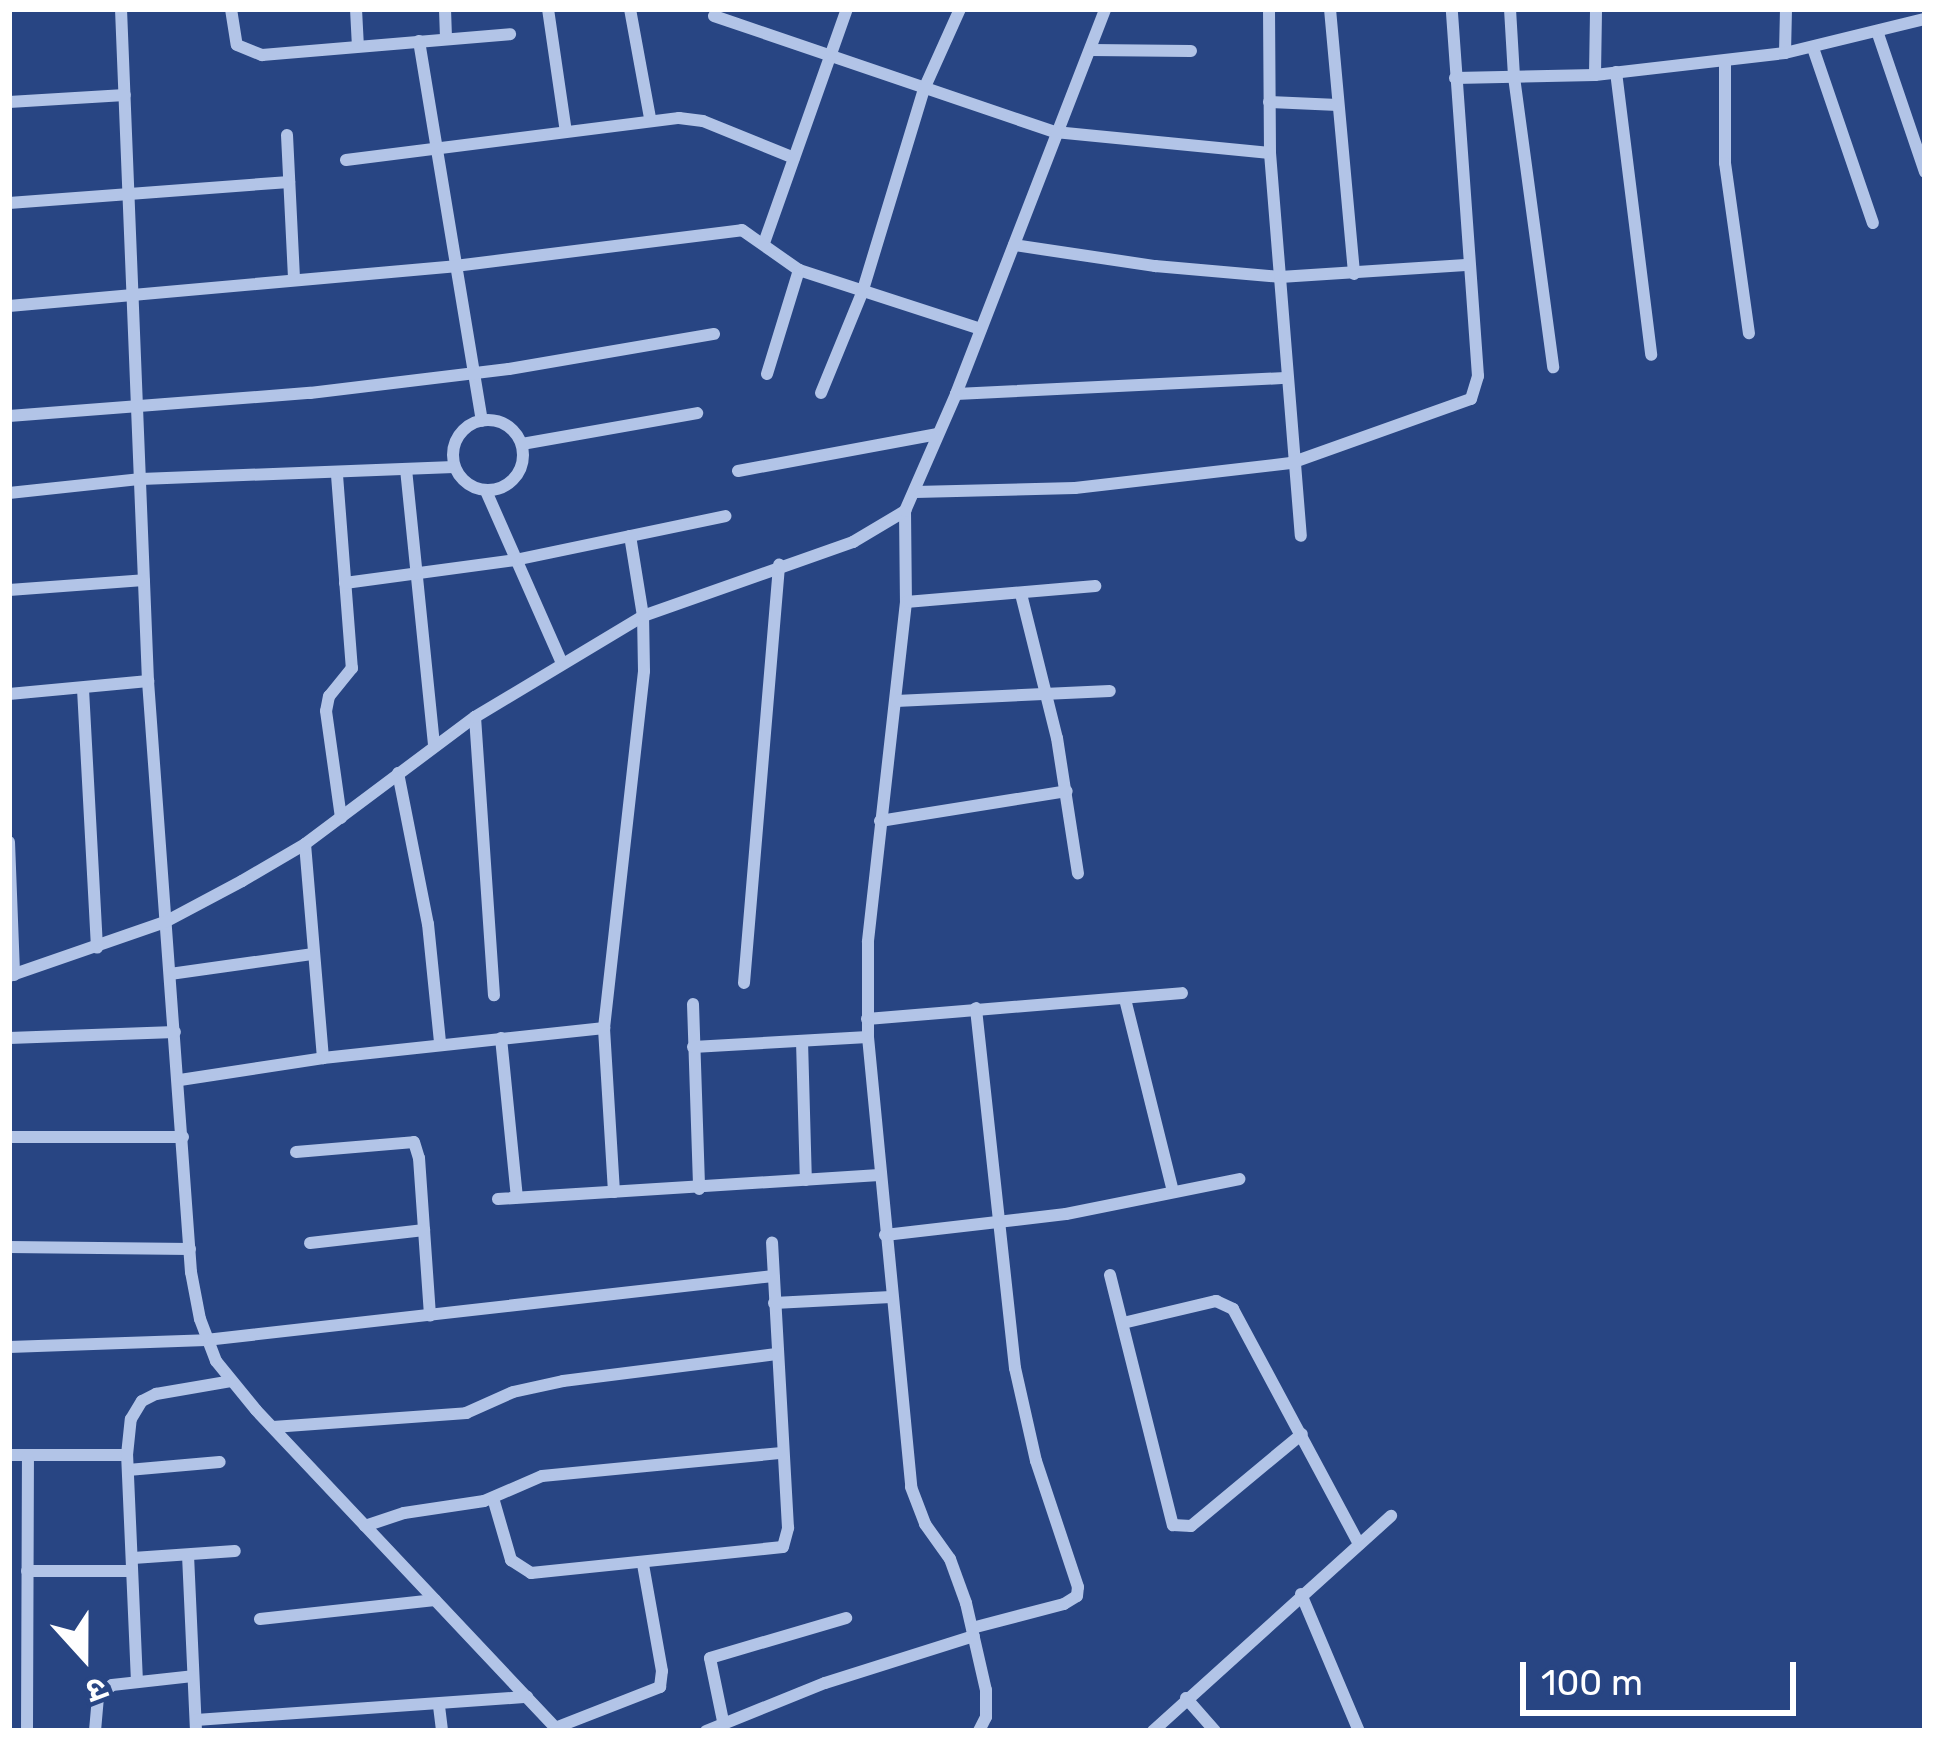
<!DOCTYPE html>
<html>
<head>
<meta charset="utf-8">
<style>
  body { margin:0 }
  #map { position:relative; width:1934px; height:1740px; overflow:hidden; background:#284583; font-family:Rubik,"Noto Sans Devanagari",sans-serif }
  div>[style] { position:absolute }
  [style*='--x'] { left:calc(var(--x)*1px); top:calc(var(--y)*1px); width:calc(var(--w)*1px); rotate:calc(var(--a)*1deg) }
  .street>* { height:12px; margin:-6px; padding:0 6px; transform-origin:6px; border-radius:6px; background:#b2c4e7 }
  .street>.ring { margin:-6px; padding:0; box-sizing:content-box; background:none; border:12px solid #b2c4e7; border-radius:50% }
  span { translate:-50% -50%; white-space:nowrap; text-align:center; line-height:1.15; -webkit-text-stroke:9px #284583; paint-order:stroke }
  .frame { position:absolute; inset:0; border:12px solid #fff; pointer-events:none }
  .north { position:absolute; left:24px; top:1596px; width:120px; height:120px; -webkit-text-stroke:9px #284583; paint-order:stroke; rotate:159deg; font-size:33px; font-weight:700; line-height:48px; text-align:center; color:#fff }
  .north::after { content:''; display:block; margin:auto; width:42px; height:54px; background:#fff; clip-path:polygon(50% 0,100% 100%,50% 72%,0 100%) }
  .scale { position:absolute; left:1520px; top:1662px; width:276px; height:54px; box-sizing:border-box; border:6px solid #fff; border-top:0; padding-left:15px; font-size:36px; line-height:42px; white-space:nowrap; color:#fff; -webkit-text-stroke:9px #284583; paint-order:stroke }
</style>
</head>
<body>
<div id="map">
  <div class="street">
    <i style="--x:121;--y:9;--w:673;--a:87.7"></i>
    <i style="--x:148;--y:681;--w:593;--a:85.84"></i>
    <i style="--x:191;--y:1272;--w:48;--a:79.2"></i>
    <i style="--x:200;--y:1319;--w:45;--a:69.1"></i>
    <i style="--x:216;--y:1361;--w:63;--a:50.8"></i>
    <i style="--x:256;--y:1410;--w:441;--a:46.7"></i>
    <i style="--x:231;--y:9;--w:36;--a:81"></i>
    <i style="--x:237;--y:45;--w:27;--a:22"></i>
    <i style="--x:262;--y:55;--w:249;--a:-4.8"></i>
    <i style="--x:356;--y:9;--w:36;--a:87"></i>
    <i style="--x:445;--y:9;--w:28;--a:88"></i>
    <i style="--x:548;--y:9;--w:124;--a:81.7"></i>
    <i style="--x:630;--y:9;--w:111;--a:79.6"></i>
    <i style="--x:1269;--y:9;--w:144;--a:89.6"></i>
    <i style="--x:1270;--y:153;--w:384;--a:85.4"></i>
    <i style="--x:1330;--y:9;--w:266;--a:84.8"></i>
    <i style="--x:1510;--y:9;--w:68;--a:86.6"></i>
    <i style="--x:1514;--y:77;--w:293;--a:82.3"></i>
    <i style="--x:714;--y:16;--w:360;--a:18.8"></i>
    <i style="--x:1055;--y:132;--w:216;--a:5.6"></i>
    <i style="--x:1877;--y:31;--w:149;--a:71.2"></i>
    <i style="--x:419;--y:41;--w:385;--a:80.6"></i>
    <i style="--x:1813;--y:48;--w:185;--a:71.1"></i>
    <i style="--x:1091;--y:50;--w:100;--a:0.6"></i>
    <i style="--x:1785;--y:53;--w:44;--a:-88.7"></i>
    <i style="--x:1725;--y:61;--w:102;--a:90"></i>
    <i style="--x:1725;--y:163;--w:172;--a:82"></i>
    <i style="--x:1616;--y:72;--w:285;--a:82.9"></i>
    <i style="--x:1595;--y:75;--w:66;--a:-89.1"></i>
    <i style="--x:1455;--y:78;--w:140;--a:-1.2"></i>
    <i style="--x:1595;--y:75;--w:191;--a:-6.6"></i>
    <i style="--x:1785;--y:53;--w:144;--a:-13.7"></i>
    <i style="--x:9;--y:102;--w:116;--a:-3.5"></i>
    <i style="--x:1269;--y:102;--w:69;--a:2.5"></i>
    <i style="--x:287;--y:135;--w:145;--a:87.2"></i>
    <i style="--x:346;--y:160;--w:336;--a:-7.2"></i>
    <i style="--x:679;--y:118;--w:24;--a:7"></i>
    <i style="--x:703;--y:121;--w:98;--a:22.1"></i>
    <i style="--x:9;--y:203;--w:281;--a:-4.3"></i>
    <i style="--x:764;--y:243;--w:248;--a:-70.5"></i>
    <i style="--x:1014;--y:245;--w:143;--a:8.5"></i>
    <i style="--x:1155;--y:266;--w:125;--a:5"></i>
    <i style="--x:1280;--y:277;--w:186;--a:-3.7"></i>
    <i style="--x:9;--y:306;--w:448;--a:-5.1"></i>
    <i style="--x:455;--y:266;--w:289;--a:-7.1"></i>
    <i style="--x:742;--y:230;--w:70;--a:35.1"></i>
    <i style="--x:799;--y:270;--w:191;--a:18"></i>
    <i style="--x:767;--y:374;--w:109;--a:-72.9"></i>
    <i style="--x:821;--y:393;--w:108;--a:-67.7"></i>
    <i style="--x:862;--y:293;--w:213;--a:-73.1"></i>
    <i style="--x:924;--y:89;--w:88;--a:-65.8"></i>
    <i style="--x:956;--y:394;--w:330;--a:-2.8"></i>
    <i style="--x:9;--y:416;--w:302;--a:-4.4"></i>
    <i style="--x:310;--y:393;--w:200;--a:-6.9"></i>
    <i style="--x:509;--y:369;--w:208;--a:-9.7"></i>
    <i class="ring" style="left:453px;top:420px;width:58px;height:58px"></i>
    <i style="--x:522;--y:444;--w:178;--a:-10"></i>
    <i style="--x:406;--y:469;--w:278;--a:84.2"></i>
    <i style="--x:738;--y:471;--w:203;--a:-10.5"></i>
    <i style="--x:337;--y:475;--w:194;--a:85.6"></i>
    <i style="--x:352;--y:668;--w:36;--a:129"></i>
    <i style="--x:329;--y:696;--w:15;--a:101"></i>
    <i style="--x:326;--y:711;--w:108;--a:82"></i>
    <i style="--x:486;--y:491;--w:186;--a:66.2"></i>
    <i style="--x:915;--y:492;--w:160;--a:-1.4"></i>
    <i style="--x:1075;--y:488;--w:217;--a:-6.6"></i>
    <i style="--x:1291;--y:463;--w:191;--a:-19.6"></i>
    <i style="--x:1471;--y:399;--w:24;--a:-73"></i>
    <i style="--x:1478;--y:376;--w:368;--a:-94.1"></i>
    <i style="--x:9;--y:493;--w:133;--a:-6.1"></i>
    <i style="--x:141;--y:479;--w:313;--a:-2.2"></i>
    <i style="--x:905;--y:511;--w:91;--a:89.4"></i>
    <i style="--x:906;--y:602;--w:342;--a:96.4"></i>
    <i style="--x:868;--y:942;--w:95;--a:90"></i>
    <i style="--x:868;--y:1037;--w:452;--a:84.5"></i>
    <i style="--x:911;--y:1487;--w:40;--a:69"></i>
    <i style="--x:925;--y:1524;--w:43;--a:54.5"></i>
    <i style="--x:950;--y:1559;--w:47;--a:70"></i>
    <i style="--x:966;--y:1603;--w:89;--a:77.1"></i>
    <i style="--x:986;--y:1690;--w:27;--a:90"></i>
    <i style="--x:986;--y:1717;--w:16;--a:117"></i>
    <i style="--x:345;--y:583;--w:172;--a:-7.7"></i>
    <i style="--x:515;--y:560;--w:215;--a:-11.8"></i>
    <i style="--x:9;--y:590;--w:135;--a:-4.2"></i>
    <i style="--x:1021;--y:594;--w:148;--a:76"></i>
    <i style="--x:1057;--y:738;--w:137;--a:81.2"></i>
    <i style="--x:906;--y:602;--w:190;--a:-4.8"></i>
    <i style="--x:83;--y:689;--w:259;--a:86.9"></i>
    <i style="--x:9;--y:694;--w:140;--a:-5.3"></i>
    <i style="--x:896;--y:701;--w:214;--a:-2.7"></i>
    <i style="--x:475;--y:717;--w:279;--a:86.1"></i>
    <i style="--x:398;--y:773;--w:154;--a:78.8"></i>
    <i style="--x:428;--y:924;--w:120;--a:84.2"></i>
    <i style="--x:880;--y:821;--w:189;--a:-9.1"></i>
    <i style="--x:9;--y:842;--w:133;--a:87.8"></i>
    <i style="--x:305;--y:844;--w:215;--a:85.2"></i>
    <i style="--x:170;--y:974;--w:143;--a:-8"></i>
    <i style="--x:9;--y:976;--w:165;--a:-19.1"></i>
    <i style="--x:165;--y:922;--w:87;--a:-28"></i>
    <i style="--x:242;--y:881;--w:73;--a:-30.4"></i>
    <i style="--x:305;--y:844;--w:212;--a:-36.8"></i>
    <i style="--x:475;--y:717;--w:196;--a:-31"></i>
    <i style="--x:643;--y:616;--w:223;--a:-19.4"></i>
    <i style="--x:853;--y:542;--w:61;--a:-30.8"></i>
    <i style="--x:905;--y:511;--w:128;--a:-66.4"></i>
    <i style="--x:956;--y:394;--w:413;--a:-68.8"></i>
    <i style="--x:744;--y:983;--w:420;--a:-85.2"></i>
    <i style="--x:1125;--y:999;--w:199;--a:76"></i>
    <i style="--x:693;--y:1004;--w:185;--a:88.1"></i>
    <i style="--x:867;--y:1019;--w:316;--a:-4.7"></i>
    <i style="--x:9;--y:1038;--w:166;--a:-2.1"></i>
    <i style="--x:501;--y:1038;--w:160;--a:84.3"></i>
    <i style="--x:802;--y:1041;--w:139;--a:88.4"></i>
    <i style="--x:693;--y:1047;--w:175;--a:-3.3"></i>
    <i style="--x:180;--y:1080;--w:145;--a:-8.7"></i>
    <i style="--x:323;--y:1058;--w:283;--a:-6.1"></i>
    <i style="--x:9;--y:1137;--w:174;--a:0"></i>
    <i style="--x:296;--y:1152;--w:118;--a:-4.8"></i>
    <i style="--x:414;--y:1142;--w:17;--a:73"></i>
    <i style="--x:419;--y:1158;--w:158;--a:86"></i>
    <i style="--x:614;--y:1192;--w:164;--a:-93.5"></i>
    <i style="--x:604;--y:1028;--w:359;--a:-83.6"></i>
    <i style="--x:644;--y:671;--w:55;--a:-91"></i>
    <i style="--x:643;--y:616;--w:81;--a:-99.2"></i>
    <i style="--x:498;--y:1199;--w:382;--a:-3.6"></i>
    <i style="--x:885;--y:1235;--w:182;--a:-6.6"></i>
    <i style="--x:1066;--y:1214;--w:177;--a:-11.4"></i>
    <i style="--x:310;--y:1243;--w:115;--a:-6.5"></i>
    <i style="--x:9;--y:1247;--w:181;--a:0.6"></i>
    <i style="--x:1110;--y:1275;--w:258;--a:75.9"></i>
    <i style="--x:1173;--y:1525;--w:18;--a:3"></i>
    <i style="--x:1191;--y:1526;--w:144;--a:-39.7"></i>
    <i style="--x:774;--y:1303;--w:117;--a:-2.9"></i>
    <i style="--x:1123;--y:1323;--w:96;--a:-13.3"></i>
    <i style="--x:1216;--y:1301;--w:19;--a:25"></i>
    <i style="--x:1233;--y:1309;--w:267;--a:61.8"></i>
    <i style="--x:9;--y:1347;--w:197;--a:-2"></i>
    <i style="--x:206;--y:1340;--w:571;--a:-6.44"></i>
    <i style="--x:273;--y:1427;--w:194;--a:-4.1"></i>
    <i style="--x:466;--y:1413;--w:51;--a:-24.1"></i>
    <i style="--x:513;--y:1392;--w:51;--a:-12.4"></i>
    <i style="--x:563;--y:1381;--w:215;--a:-7.2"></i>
    <i style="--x:9;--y:1455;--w:118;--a:0"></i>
    <i style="--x:128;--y:1470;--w:92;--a:-5"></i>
    <i style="--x:493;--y:1498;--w:65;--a:73.8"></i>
    <i style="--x:511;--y:1560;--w:24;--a:33"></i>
    <i style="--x:531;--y:1573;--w:253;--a:-5.9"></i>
    <i style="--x:783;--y:1547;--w:20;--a:-75"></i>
    <i style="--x:788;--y:1528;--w:286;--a:-93.2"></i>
    <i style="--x:365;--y:1526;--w:41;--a:-18.4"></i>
    <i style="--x:404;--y:1513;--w:81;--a:-8.5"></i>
    <i style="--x:484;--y:1501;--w:63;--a:-23.3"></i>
    <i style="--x:542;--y:1476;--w:241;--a:-5.5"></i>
    <i style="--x:188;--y:1555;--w:176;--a:87.4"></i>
    <i style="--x:133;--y:1558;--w:102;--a:-3.9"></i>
    <i style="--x:27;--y:1571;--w:105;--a:0"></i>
    <i style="--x:1301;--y:1594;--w:149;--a:67.1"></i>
    <i style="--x:260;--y:1619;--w:176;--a:-6.2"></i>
    <i style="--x:972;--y:1628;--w:95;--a:-14.6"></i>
    <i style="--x:1064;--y:1604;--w:15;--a:-32"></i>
    <i style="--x:1077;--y:1596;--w:9;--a:-84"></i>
    <i style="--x:1078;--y:1587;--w:133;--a:-108.4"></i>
    <i style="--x:1036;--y:1461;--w:95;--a:-102.7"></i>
    <i style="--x:1015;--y:1368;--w:362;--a:-96.2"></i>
    <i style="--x:137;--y:1682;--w:227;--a:-92.5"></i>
    <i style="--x:127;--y:1455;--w:36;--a:-84"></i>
    <i style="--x:131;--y:1419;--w:21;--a:-59"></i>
    <i style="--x:142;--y:1401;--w:16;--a:-27"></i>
    <i style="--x:156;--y:1394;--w:76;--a:-9.8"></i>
    <i style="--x:1186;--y:1698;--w:44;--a:48.7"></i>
    <i style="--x:439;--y:1706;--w:25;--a:83"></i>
    <i style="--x:196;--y:1720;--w:332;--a:-4"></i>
    <i style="--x:723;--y:1721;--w:64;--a:-101.7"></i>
    <i style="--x:710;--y:1658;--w:142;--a:-16.4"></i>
    <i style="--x:555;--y:1728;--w:113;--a:-21.3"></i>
    <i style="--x:660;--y:1687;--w:16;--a:-83"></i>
    <i style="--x:662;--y:1671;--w:109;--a:-100.1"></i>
    <i style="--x:27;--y:1731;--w:275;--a:-89.8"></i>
    <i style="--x:95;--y:1731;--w:33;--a:-85"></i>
    <i style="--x:98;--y:1698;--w:19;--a:-43"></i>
    <i style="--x:112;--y:1685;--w:81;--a:-6.3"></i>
    <i style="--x:706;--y:1731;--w:128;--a:-22"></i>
    <i style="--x:825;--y:1683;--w:156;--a:-17.5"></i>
    <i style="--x:1153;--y:1731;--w:321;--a:-42.1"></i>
  </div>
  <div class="frame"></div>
  <div class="north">उ</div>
  <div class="scale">100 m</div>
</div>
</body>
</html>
